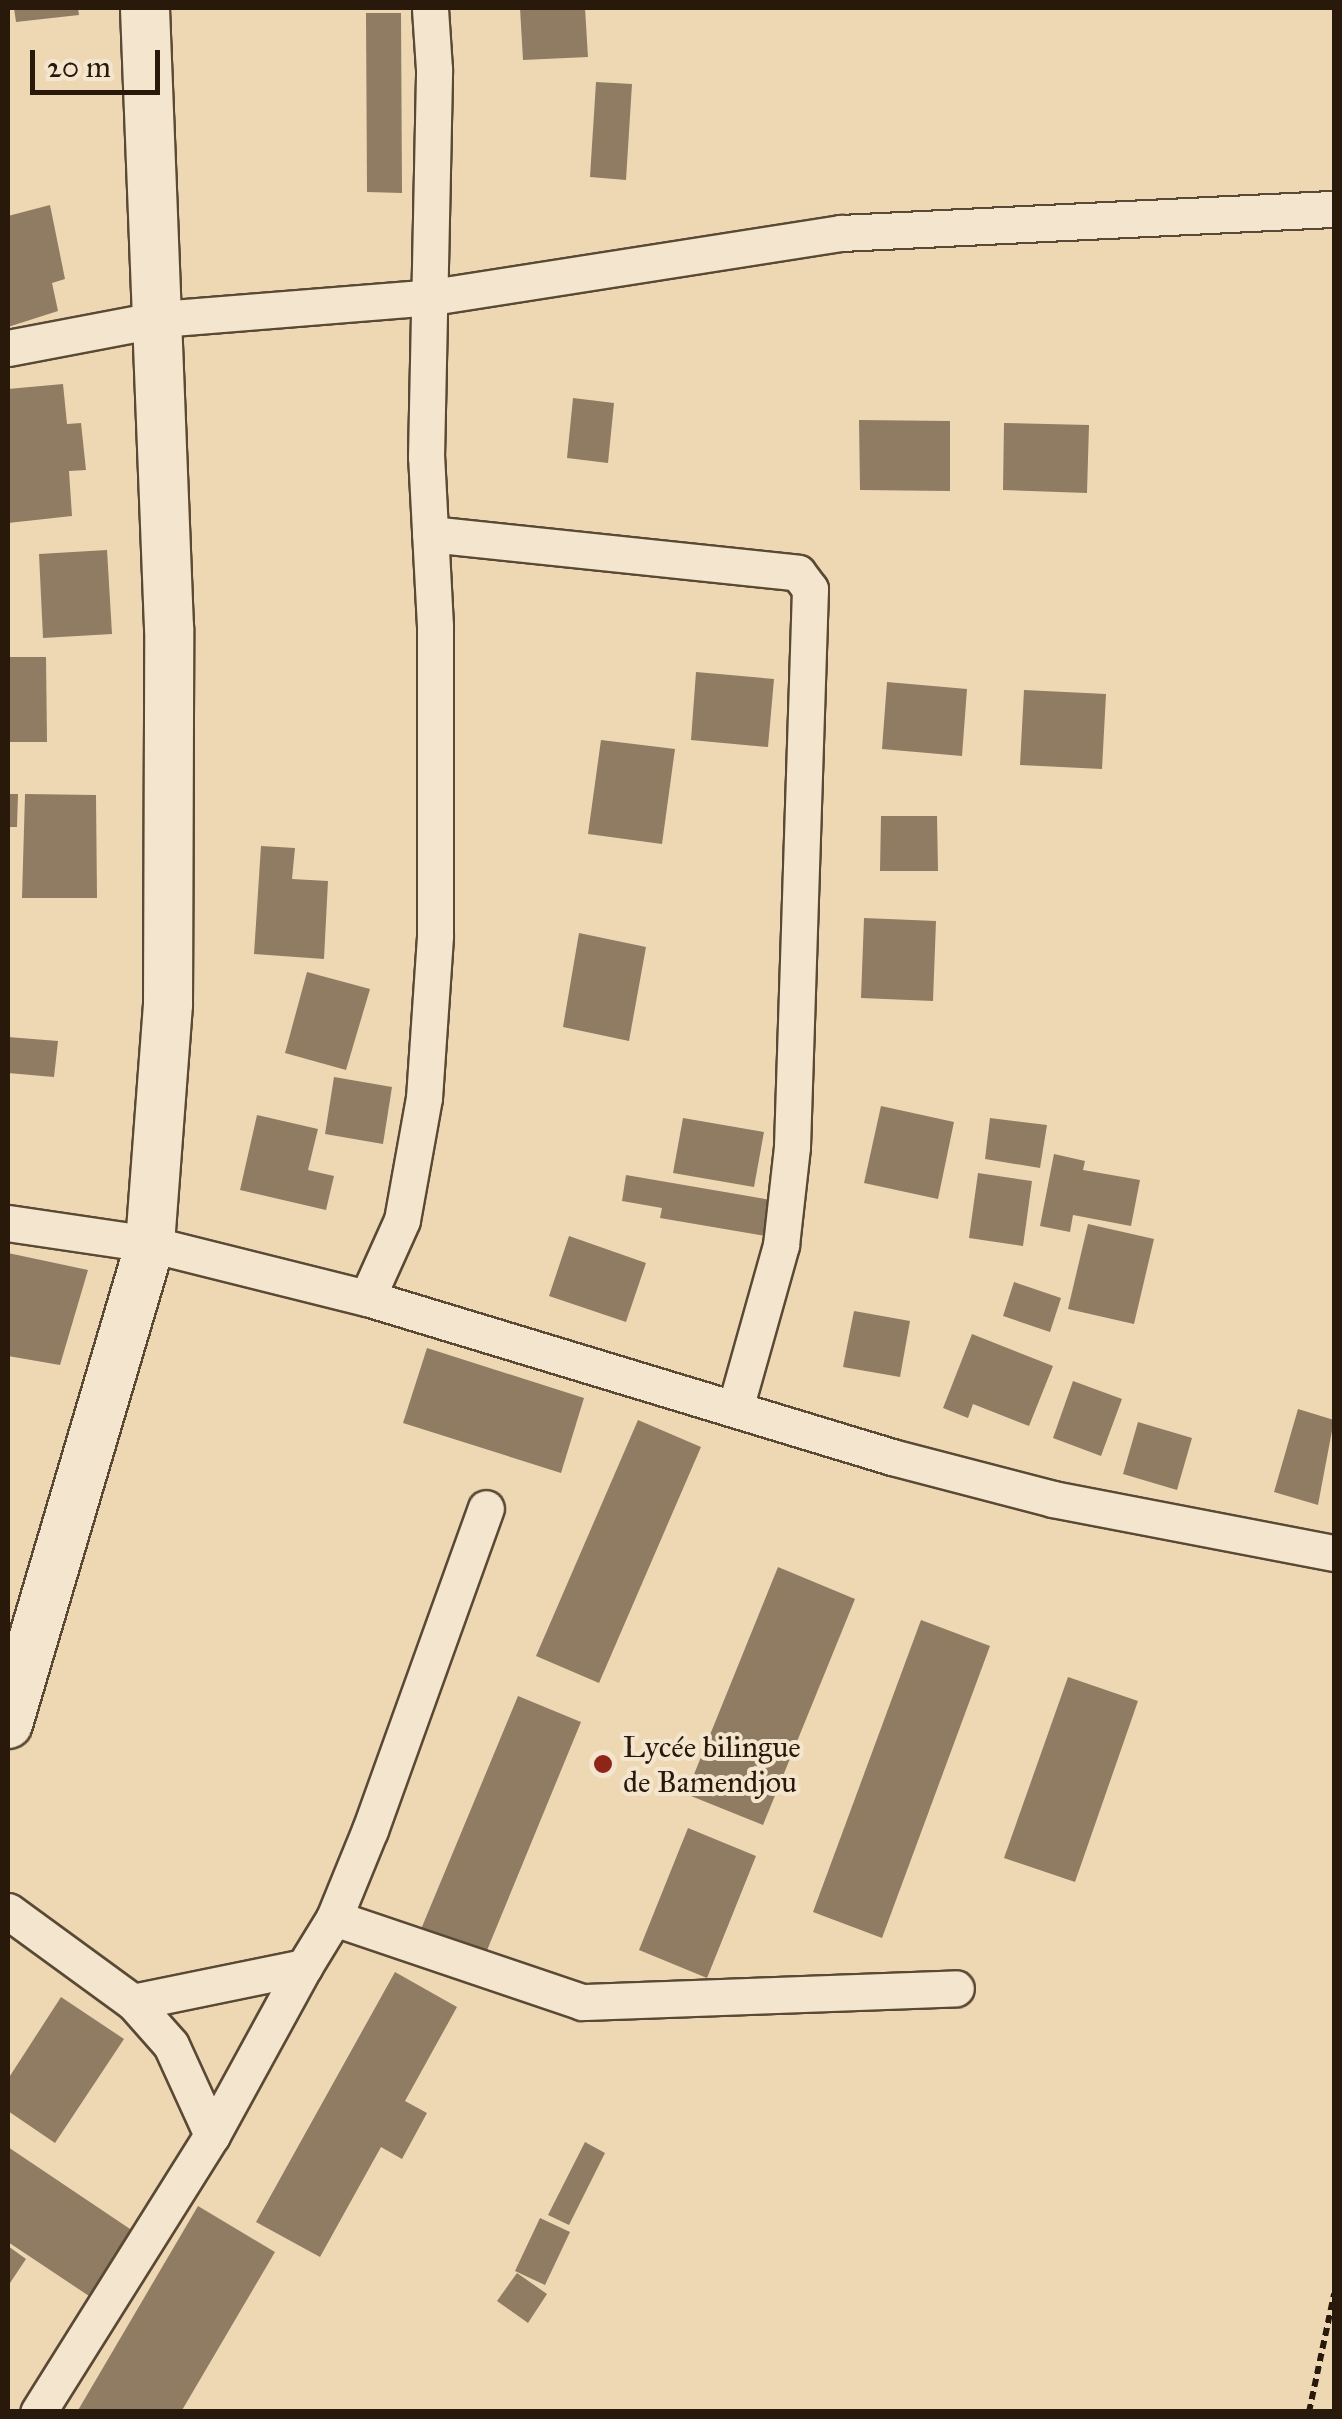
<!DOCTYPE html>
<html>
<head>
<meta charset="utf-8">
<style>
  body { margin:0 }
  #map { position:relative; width:1342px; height:2419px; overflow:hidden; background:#eed8b4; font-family:"IM FELL Great Primer",serif }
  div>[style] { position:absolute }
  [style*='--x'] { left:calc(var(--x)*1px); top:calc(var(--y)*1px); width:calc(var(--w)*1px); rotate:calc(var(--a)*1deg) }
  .building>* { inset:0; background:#8f7c63 }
  .path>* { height:6px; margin-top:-3px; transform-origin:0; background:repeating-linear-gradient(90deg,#29190b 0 8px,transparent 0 13px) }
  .roads { filter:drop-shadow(2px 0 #5a4935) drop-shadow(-2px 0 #5a4935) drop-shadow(0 2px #5a4935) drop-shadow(0 -2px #5a4935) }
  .minor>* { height:35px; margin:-17.5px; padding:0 17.5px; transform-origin:17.5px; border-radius:17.5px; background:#f4e6ce }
  .secondary>* { height:48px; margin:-24px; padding:0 24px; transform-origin:24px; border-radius:24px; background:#f4e6ce }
  .dots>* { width:28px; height:28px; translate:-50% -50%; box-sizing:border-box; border:5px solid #f4e6ce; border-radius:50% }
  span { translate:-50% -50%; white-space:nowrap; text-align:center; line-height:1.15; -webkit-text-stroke:8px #f4e6ce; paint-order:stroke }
  .poi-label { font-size:30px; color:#29190b }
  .left { translate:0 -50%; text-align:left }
  .frame { position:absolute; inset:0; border:10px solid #29190b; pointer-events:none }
  .scale { position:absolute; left:30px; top:50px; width:130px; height:45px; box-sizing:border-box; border:5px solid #29190b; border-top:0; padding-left:12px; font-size:30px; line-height:35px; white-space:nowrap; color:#29190b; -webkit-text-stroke:8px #f4e6ce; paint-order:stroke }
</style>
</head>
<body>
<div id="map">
  <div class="building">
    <i style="clip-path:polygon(14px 8px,78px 8px,79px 15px,16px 22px)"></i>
    <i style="clip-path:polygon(520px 8px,585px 8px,588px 57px,523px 60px)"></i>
    <i style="clip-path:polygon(366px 13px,401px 13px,402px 193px,367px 192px)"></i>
    <i style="clip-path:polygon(596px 82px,632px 84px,626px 180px,590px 177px)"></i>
    <i style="clip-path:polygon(50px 205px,65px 279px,52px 283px,58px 311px,8px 327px,8px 216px)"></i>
    <i style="clip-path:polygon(63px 384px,67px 424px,81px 423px,86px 470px,69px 471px,72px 516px,8px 523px,8px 389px)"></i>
    <i style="clip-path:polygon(573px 398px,614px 403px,608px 463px,567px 458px)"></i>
    <i style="clip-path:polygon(859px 420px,950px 421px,950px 491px,860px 490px)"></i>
    <i style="clip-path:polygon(1004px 423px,1089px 425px,1087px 493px,1003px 490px)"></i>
    <i style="clip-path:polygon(107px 550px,112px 634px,43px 638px,39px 554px)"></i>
    <i style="clip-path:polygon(8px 657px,46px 657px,47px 742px,8px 742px)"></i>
    <i style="clip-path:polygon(696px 672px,774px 679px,768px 747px,691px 740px)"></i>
    <i style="clip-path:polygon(887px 682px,967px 689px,962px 756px,882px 749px)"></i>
    <i style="clip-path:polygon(1024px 690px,1106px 694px,1102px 769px,1020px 765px)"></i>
    <i style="clip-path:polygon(601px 740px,675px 749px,662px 844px,588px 834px)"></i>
    <i style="clip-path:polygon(8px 794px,18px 794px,17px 827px,8px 827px)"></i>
    <i style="clip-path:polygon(25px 794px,96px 795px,97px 898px,22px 898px)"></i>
    <i style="clip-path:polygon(881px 816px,937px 816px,938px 871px,880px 871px)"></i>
    <i style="clip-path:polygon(261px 846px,295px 848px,292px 879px,328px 881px,324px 959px,254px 954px)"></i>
    <i style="clip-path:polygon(864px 918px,936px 921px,933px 1001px,861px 998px)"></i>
    <i style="clip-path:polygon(579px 933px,646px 947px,629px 1041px,563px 1027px)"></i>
    <i style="clip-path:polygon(307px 972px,370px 989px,346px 1070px,285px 1053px)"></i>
    <i style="clip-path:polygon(8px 1037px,58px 1041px,54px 1077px,8px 1073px)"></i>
    <i style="clip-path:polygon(334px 1077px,392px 1087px,383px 1144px,325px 1134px)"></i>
    <i style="clip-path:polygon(881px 1106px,954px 1122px,938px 1199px,864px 1183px)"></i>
    <i style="clip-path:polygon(257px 1115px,318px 1129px,308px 1170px,334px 1176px,326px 1210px,240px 1190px)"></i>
    <i style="clip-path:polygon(683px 1118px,764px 1132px,754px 1187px,673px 1173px)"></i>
    <i style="clip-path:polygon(990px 1118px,1047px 1125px,1040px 1168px,985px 1159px)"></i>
    <i style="clip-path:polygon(1054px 1154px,1085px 1161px,1083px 1170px,1140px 1180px,1131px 1226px,1073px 1215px,1070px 1232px,1040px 1226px)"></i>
    <i style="clip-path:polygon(978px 1173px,1032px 1181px,1023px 1246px,969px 1238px)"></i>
    <i style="clip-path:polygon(626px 1175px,771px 1200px,765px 1236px,660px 1218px,662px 1208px,622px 1201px)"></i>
    <i style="clip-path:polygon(1088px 1224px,1154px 1239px,1134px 1324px,1068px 1309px)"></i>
    <i style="clip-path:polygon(569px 1236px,646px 1263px,626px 1322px,549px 1296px)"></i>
    <i style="clip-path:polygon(8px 1253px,88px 1270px,60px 1365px,8px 1356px)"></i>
    <i style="clip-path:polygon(1014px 1282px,1061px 1298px,1050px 1332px,1003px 1316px)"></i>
    <i style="clip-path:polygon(854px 1311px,910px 1321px,900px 1377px,843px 1367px)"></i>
    <i style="clip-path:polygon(972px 1334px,1053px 1366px,1029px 1426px,973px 1404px,968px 1418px,943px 1408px)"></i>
    <i style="clip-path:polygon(427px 1348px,584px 1398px,561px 1473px,403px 1423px)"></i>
    <i style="clip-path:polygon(1073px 1381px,1122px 1399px,1101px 1456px,1053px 1438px)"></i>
    <i style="clip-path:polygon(1298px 1409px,1334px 1420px,1318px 1505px,1274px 1492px)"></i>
    <i style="clip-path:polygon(638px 1420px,701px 1447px,599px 1683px,536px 1656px)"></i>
    <i style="clip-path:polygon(1138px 1422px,1192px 1438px,1177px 1490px,1123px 1474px)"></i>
    <i style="clip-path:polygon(778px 1567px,855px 1599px,763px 1825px,686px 1794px)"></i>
    <i style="clip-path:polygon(921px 1620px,990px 1646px,882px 1938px,813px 1912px)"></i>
    <i style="clip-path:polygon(1068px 1677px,1138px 1701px,1075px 1882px,1004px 1858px)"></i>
    <i style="clip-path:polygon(518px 1696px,581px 1722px,483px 1960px,419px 1934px)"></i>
    <i style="clip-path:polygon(688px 1828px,756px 1856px,707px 1978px,639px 1950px)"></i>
    <i style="clip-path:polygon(395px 1972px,457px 2007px,405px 2101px,427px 2113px,402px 2159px,381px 2147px,320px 2257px,256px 2222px)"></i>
    <i style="clip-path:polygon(61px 1997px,124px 2039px,55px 2143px,8px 2111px,8px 2079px)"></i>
    <i style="clip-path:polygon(585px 2142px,605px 2153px,569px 2225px,548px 2215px)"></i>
    <i style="clip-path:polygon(8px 2147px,139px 2235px,95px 2300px,8px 2242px)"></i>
    <i style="clip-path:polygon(198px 2206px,275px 2252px,181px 2412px,77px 2412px)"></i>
    <i style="clip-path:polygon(540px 2218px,570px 2232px,545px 2285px,515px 2271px)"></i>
    <i style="clip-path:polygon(8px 2246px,26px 2259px,8px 2286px)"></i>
    <i style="clip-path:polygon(517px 2273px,547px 2294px,528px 2323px,497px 2301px)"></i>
  </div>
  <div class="path">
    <i style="--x:1309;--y:2412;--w:121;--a:-78"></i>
  </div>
  <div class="roads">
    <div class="minor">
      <i style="--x:8;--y:348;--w:155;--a:-10.8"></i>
      <i style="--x:160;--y:319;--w:273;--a:-4.6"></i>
      <i style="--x:432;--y:297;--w:414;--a:-8.9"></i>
      <i style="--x:841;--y:233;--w:494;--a:-2.8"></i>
      <i style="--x:430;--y:534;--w:370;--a:6"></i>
      <i style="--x:798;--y:573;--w:20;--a:53"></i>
      <i style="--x:810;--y:589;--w:558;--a:91.85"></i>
      <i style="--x:792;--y:1147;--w:99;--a:96.4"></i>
      <i style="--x:781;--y:1245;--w:170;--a:105.7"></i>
      <i style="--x:8;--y:1223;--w:144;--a:8.4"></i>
      <i style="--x:150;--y:1244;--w:224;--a:14"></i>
      <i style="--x:367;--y:1298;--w:549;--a:16.85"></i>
      <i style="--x:892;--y:1457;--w:166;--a:14.6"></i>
      <i style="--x:1053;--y:1499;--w:286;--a:10.9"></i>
      <i style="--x:367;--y:1298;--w:85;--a:-65.8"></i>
      <i style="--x:402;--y:1220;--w:124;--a:-79.8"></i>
      <i style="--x:424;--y:1098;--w:163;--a:-86.1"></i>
      <i style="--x:435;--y:935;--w:309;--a:-90"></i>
      <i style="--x:435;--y:626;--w:169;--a:-93"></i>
      <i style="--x:426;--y:457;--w:388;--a:-88.8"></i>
      <i style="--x:434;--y:69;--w:61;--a:-93.8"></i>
      <i style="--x:8;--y:1911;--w:155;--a:36.1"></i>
      <i style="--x:133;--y:2002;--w:57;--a:48.5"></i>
      <i style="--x:171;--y:2045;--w:99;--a:65.5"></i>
      <i style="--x:212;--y:2135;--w:327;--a:122.1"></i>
      <i style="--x:334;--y:1918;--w:262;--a:18.7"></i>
      <i style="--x:582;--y:2002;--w:374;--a:-2.1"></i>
      <i style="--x:133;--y:2002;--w:175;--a:-11.6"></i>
      <i style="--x:304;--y:1967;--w:57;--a:-58.5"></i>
      <i style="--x:334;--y:1918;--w:95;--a:-67.8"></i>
      <i style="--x:370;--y:1830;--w:342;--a:-70.2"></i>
      <i style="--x:212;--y:2135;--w:192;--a:-61.3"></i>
    </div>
    <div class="secondary">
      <i style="--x:8;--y:1724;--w:501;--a:-73.52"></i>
      <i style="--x:150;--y:1244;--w:241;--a:-85.7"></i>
      <i style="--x:168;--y:1004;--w:376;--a:-89.8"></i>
      <i style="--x:169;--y:628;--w:620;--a:-92.22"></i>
    </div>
  </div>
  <div class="dots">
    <i style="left:603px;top:1764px;background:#8f2418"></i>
  </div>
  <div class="poi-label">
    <span class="left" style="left:623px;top:1764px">Lycée bilingue<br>de Bamendjou</span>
  </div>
  <div class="frame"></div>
  <div class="scale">20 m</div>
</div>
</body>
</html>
